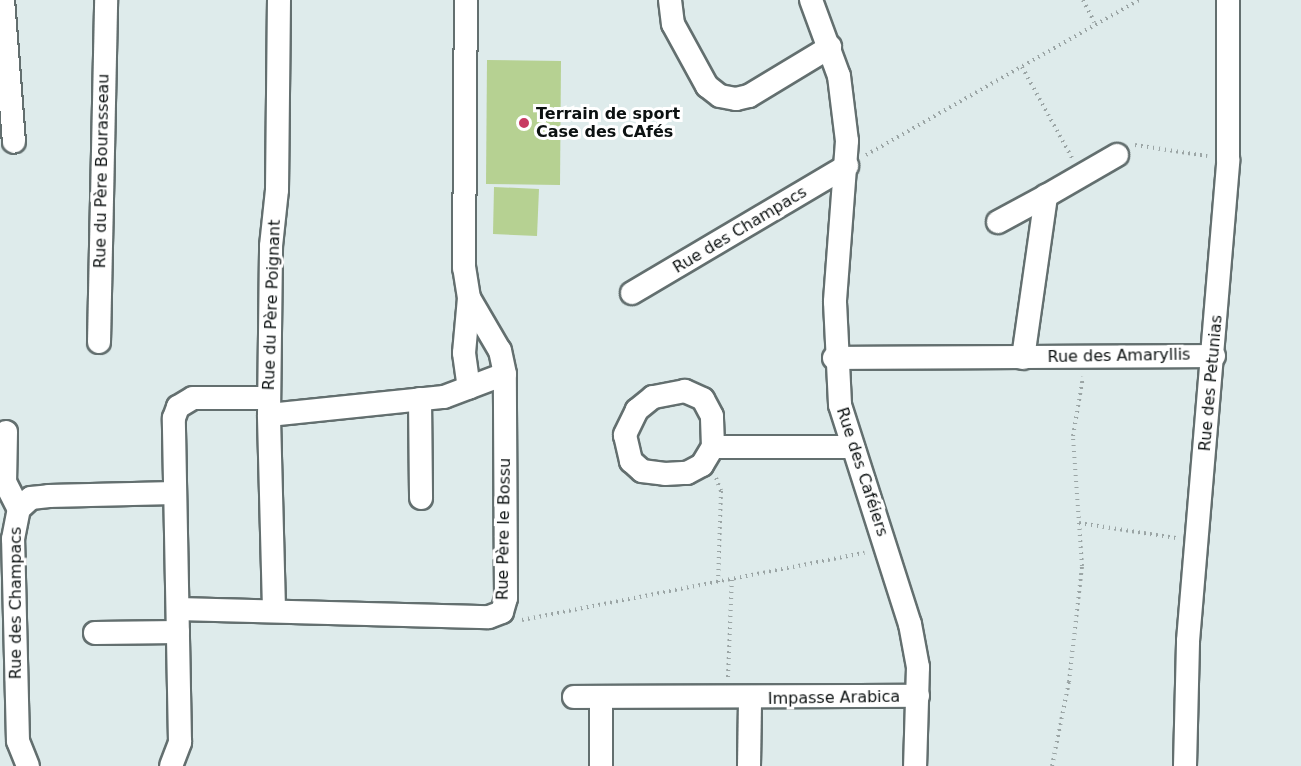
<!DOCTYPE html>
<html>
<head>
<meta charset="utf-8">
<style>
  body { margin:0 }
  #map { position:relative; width:1301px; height:766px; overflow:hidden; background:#deebeb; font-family:"DejaVu Sans",sans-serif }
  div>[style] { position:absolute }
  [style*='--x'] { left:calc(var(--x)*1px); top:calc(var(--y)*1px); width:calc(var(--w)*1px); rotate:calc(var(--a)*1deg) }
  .green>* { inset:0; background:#b6d192 }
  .path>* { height:4px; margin-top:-2px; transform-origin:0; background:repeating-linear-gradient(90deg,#9ba5a5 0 1.5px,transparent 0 6px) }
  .roads { filter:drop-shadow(2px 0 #636f6f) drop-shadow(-2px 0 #636f6f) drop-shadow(0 2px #636f6f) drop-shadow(0 -2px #636f6f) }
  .street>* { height:22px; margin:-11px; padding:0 11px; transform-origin:11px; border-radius:11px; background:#fff }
  .dots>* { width:16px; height:16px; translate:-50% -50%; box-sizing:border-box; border:3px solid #fff; border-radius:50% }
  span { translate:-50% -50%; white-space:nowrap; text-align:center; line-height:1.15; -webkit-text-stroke:6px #fff; paint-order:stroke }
  .poi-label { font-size:16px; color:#0c1111; font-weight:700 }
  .left { translate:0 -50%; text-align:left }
  .street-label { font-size:16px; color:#0c1111 }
</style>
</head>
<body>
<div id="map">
  <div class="green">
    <i style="clip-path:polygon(487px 60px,561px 61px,560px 185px,486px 184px)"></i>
    <i style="clip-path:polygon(494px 187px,539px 189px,537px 236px,493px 234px)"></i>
  </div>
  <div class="path">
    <i style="--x:1083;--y:0;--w:25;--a:63"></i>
    <i style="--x:1022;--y:67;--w:104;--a:61.2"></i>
    <i style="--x:1135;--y:145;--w:73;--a:8.7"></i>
    <i style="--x:866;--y:155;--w:314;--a:-29.6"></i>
    <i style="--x:716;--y:478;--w:14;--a:69"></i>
    <i style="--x:721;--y:491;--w:91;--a:91.9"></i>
    <i style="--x:1079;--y:523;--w:98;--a:8.8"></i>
    <i style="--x:522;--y:620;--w:349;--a:-11.1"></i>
    <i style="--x:728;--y:677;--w:98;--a:-87.7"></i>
    <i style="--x:1052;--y:766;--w:86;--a:-78.6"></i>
    <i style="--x:1069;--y:682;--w:117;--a:-83.6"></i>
    <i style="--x:1082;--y:566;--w:130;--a:-94"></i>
    <i style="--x:1073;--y:436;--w:60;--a:-80.4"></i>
  </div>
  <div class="roads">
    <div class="street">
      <i style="--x:3;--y:0;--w:142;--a:85.6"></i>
      <i style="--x:670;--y:0;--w:24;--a:83"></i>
      <i style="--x:673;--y:24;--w:71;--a:61.3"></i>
      <i style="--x:707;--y:86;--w:16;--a:38"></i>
      <i style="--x:720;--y:96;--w:16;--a:11"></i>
      <i style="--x:736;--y:99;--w:13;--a:-13"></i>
      <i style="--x:749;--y:96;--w:95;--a:-31.2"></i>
      <i style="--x:811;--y:0;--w:81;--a:69.8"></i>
      <i style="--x:839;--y:76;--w:65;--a:83"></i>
      <i style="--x:847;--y:141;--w:161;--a:94.3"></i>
      <i style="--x:835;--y:302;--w:103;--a:87.2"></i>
      <i style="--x:840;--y:405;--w:230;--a:72.3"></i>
      <i style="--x:910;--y:624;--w:44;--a:79.5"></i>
      <i style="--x:918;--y:667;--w:99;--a:91.7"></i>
      <i style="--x:998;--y:222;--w:55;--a:-28.4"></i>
      <i style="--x:632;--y:293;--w:250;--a:-30.6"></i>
      <i style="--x:469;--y:298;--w:55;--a:95.2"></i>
      <i style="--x:464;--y:353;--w:35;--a:82"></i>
      <i style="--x:99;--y:342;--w:342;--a:-88.8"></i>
      <i style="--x:834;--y:358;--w:380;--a:-0.3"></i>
      <i style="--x:1023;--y:358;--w:164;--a:-81.9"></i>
      <i style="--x:1046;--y:196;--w:82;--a:-30"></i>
      <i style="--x:420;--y:399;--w:99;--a:89.4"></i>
      <i style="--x:269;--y:415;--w:176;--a:-5.9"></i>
      <i style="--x:444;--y:397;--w:65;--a:-20.7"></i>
      <i style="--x:6;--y:432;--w:50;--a:91.1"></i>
      <i style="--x:5;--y:482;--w:30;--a:63"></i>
      <i style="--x:713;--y:447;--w:31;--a:-92"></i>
      <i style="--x:712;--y:416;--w:19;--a:-118"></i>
      <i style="--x:703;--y:399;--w:20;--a:-156"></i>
      <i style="--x:685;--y:391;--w:33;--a:169"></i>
      <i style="--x:653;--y:397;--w:21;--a:141"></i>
      <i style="--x:637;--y:410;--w:28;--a:116"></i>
      <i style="--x:625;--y:435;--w:27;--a:77"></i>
      <i style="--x:631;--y:461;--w:15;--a:42"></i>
      <i style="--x:642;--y:471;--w:23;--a:7"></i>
      <i style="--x:665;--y:474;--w:22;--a:-3"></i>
      <i style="--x:687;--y:473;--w:17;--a:-28"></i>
      <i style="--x:702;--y:465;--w:21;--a:-59"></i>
      <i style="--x:713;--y:447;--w:137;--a:0"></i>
      <i style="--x:178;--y:609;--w:311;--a:1.5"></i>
      <i style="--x:489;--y:617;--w:14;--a:-21"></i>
      <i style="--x:502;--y:612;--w:15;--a:-74"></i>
      <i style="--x:506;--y:598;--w:224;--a:-90.3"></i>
      <i style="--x:505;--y:374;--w:24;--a:-102"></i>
      <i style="--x:500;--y:351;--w:61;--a:-120.3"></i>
      <i style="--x:469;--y:298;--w:30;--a:-99"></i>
      <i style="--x:464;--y:268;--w:268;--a:-89.6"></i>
      <i style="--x:274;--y:609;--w:194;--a:-91.5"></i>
      <i style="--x:269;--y:415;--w:169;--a:-89.3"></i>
      <i style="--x:271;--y:246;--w:56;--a:-83.9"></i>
      <i style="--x:277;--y:190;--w:190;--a:-89.4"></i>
      <i style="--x:95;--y:633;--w:83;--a:-0.7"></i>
      <i style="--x:574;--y:697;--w:344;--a:-0.2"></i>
      <i style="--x:601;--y:697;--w:69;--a:90"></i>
      <i style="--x:28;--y:766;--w:27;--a:-112"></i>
      <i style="--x:18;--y:741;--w:202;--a:-91.4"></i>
      <i style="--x:13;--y:539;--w:31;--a:-79"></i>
      <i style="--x:19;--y:509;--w:16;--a:-43"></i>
      <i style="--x:31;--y:498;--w:18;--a:-6"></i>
      <i style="--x:49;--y:496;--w:125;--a:-1.4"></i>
      <i style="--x:171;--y:766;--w:26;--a:-69"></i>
      <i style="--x:180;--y:742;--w:324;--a:-91.1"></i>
      <i style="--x:174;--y:418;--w:12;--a:-70"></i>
      <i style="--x:178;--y:407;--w:17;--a:-31"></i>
      <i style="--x:193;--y:398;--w:76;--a:0"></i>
      <i style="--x:749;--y:766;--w:67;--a:-89.1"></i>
      <i style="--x:1185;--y:766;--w:125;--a:-88.6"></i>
      <i style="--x:1188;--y:641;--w:483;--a:-85.2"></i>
      <i style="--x:1228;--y:160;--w:160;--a:-90"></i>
    </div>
  </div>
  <div class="dots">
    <i style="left:524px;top:123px;background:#c83a62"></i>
  </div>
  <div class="poi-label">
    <span class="left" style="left:536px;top:123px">Terrain de sport<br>Case des CAfés</span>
  </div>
  <div class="street-label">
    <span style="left:102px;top:171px;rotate:-89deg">Rue du Père Bourasseau</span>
    <span style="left:740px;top:230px;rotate:-31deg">Rue des Champacs</span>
    <span style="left:272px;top:305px;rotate:-88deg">Rue du Père Poignant</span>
    <span style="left:1119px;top:356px;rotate:-1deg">Rue des Amaryllis</span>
    <span style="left:1211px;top:383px;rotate:-85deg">Rue des Petunias</span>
    <span style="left:862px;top:472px;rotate:72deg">Rue des Caféiers</span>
    <span style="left:504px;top:529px;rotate:-89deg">Rue Père le Bossu</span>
    <span style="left:16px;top:603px;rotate:-90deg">Rue des Champacs</span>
    <span style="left:834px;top:698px;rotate:-1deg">Impasse Arabica</span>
  </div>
</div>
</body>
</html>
